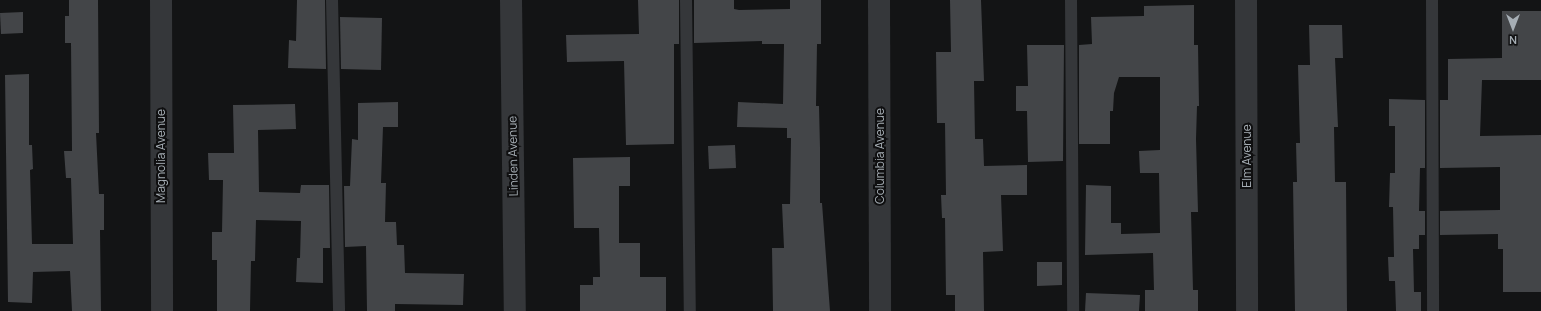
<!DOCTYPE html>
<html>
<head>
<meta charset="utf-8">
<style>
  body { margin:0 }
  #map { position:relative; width:1541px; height:311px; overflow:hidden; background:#131415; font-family:Manrope,sans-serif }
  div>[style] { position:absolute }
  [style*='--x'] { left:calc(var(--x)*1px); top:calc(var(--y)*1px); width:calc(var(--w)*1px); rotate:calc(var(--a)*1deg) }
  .building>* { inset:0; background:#434548 }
  .service>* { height:12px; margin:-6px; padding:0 6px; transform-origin:6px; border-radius:6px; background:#35373a }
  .minor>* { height:22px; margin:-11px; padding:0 11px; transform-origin:11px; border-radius:11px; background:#35373a }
  .tertiary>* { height:22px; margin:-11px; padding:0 11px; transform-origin:11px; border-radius:11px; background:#35373a }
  span { translate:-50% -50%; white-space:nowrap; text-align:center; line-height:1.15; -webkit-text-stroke:4px #0f0f10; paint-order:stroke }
  .street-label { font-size:12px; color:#a6aeb5 }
  .north { position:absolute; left:1493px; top:8px; width:40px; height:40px; -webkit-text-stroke:3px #0f0f10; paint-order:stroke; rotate:180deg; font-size:11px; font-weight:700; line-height:16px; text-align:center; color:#a6aeb5 }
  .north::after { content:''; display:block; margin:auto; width:14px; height:18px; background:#a6aeb5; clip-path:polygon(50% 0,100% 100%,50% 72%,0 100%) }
</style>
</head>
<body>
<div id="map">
  <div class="building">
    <i style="clip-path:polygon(69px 0,98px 0,99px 133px,96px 133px,99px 194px,104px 194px,104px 230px,100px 230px,101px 311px,72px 311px,70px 271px,33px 272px,32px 303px,8px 302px,5px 75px,29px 74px,29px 145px,32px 145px,33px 169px,30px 170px,32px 244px,73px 244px,71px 178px,66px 178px,64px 151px,72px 151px,71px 43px,65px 43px,65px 16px,69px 16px)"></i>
    <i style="clip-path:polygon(297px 0,325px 0,326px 69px,288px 68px,289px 40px,296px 41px)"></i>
    <i style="clip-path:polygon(638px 0,679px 0,679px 44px,674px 44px,674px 144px,626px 145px,624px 61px,567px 62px,566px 35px,639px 34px)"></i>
    <i style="clip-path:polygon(694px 0,734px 0,734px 9px,739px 10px,790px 9px,790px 0,821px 0,821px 44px,817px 44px,816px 106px,819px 106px,820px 148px,820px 203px,822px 203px,830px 311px,773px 311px,772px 248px,784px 248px,782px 204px,790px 204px,791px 138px,787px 138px,787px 128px,737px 127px,738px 102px,783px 104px,784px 44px,762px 44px,762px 41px,694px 43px)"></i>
    <i style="clip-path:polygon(950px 0,981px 0,984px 81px,974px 81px,975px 139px,983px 139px,984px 166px,1027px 165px,1027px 195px,1001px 195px,1003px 251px,983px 252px,984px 311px,955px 311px,955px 295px,946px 295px,945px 218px,942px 218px,941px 195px,946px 195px,945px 123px,937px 123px,936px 52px,951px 52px)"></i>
    <i style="clip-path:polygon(1194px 5px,1194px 45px,1198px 45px,1199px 106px,1197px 106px,1196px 139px,1198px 212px,1191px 212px,1193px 290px,1198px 290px,1198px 311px,1145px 311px,1145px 290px,1154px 290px,1153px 253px,1085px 255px,1086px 185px,1111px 186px,1111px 223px,1121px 223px,1121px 234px,1160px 233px,1159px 173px,1140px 173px,1139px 151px,1160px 150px,1160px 77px,1119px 77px,1114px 93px,1113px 111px,1110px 111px,1110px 144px,1079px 144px,1079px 45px,1092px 44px,1091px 17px,1144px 16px,1144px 6px)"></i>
    <i style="clip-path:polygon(1502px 11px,1541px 11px,1541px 80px,1482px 80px,1480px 136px,1541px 135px,1541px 292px,1503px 292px,1503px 249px,1498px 249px,1498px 234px,1440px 235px,1440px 211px,1500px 210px,1500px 167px,1440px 168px,1440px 100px,1448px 100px,1448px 59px,1502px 58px)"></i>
    <i style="clip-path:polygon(23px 12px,23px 33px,1px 34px,0 13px)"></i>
    <i style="clip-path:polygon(340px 17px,382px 18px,381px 70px,341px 69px)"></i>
    <i style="clip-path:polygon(1309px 25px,1342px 25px,1343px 58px,1335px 58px,1338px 127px,1334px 127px,1335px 182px,1346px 182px,1347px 311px,1295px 311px,1293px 182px,1297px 182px,1296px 143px,1300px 143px,1298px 65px,1310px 65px)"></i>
    <i style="clip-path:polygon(1027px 45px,1064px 45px,1063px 161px,1028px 162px,1027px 111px,1016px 111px,1016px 86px,1028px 86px)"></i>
    <i style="clip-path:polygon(1389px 99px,1425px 100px,1425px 168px,1420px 168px,1419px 211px,1425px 211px,1425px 235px,1419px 235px,1419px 249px,1413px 249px,1414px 292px,1421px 292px,1421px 311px,1396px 311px,1395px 281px,1389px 281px,1388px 257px,1394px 257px,1393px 207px,1389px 207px,1390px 173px,1395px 173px,1395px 126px,1389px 126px)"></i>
    <i style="clip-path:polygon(398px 102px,398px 127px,383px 127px,381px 183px,386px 183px,385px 222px,396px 222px,397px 245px,404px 245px,405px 273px,464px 274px,463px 305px,395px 304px,395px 311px,367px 311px,366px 246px,345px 247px,344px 186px,350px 186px,352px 139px,358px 140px,358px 103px)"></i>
    <i style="clip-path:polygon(295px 104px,296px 129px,258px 130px,259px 192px,300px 193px,301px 185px,329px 185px,330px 248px,323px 248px,323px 283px,296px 282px,297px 258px,300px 258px,301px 221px,256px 220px,255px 261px,251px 261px,250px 311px,217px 311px,217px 260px,212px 260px,212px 232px,222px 232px,223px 180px,209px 180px,208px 153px,234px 153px,233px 105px)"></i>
    <i style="clip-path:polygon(735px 145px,736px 168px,709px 169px,708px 146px)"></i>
    <i style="clip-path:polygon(630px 157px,630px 186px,619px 186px,619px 243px,640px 243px,640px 277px,666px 277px,666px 311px,580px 311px,580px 285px,593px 285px,593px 277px,600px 277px,599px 228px,574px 228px,573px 158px)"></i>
    <i style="clip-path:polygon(1037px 262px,1062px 262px,1062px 285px,1037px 286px)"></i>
    <i style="clip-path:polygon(1086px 293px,1140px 295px,1139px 311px,1085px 311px)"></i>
  </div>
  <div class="service">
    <i style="--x:332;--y:0;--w:311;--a:88.7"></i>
    <i style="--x:686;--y:0;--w:311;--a:89.3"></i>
    <i style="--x:1071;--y:0;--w:311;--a:89.6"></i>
    <i style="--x:1432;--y:0;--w:311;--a:89.8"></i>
  </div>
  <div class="minor">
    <i style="--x:161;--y:0;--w:311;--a:89.8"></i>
    <i style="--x:511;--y:0;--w:311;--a:89.3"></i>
    <i style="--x:1246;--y:0;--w:311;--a:89.8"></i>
  </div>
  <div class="tertiary">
    <i style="--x:879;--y:0;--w:311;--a:89.8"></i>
  </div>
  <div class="street-label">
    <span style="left:161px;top:156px;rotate:-90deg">Magnolia Avenue</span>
    <span style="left:513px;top:156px;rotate:-91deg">Linden Avenue</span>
    <span style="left:880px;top:156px;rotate:-90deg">Columbia Avenue</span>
    <span style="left:1247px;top:156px;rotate:-90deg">Elm Avenue</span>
  </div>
  <div class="north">N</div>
</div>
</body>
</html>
